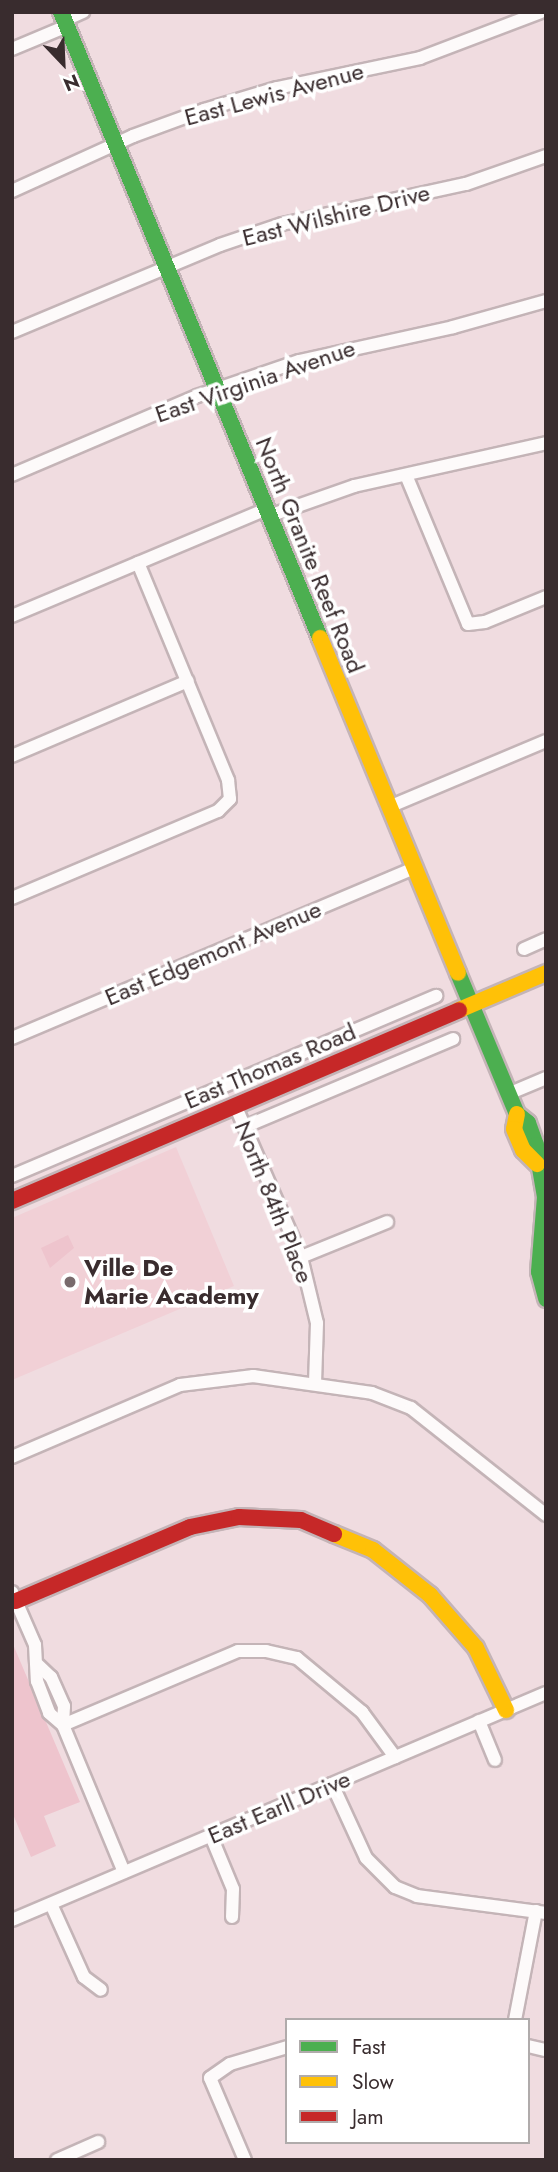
<!DOCTYPE html>
<html>
<head>
<meta charset="utf-8">
<style>
  body { margin:0 }
  #map { position:relative; width:558px; height:2172px; overflow:hidden; background:#f0dce0; font-family:Jost,sans-serif }
  div>[style] { position:absolute }
  [style*='--x'] { left:calc(var(--x)*1px); top:calc(var(--y)*1px); width:calc(var(--w)*1px); rotate:calc(var(--a)*1deg) }
  .built>* { inset:0; background:#f1d0d6 }
  .green>* { inset:0; background:#eec4cd }
  .roads { filter:drop-shadow(2px 0 #c4b4b7) drop-shadow(-2px 0 #c4b4b7) drop-shadow(0 2px #c4b4b7) drop-shadow(0 -2px #c4b4b7) }
  .street>* { height:12px; margin:-6px; padding:0 6px; transform-origin:6px; border-radius:6px; background:#fdfafa }
  .fast>* { height:16px; margin:-8px; padding:0 8px; transform-origin:8px; border-radius:8px; background:#4caf50 }
  .slow>* { height:16px; margin:-8px; padding:0 8px; transform-origin:8px; border-radius:8px; background:#ffc107 }
  .jam>* { height:16px; margin:-8px; padding:0 8px; transform-origin:8px; border-radius:8px; background:#c62828 }
  .dots>* { width:19px; height:19px; translate:-50% -50%; box-sizing:border-box; border:4px solid #fff; border-radius:50% }
  span { translate:-50% -50%; white-space:nowrap; text-align:center; line-height:1.15; -webkit-text-stroke:7px #fff; paint-order:stroke }
  .street-label { font-size:24px; color:#392c2e }
  .poi-label { font-size:24px; color:#392c2e; font-weight:700 }
  .left { translate:0 -50%; text-align:left }
  .frame { position:absolute; inset:0; border:14px solid #392c2e; pointer-events:none }
  .legend { position:absolute; left:285px; top:2018px; width:245px; height:126px; box-sizing:border-box; background:#fff; border:2px solid #b0abab; margin:0; padding:9px 12px; list-style:none; font-size:21px; color:#392c2e }
  .legend li { display:flex; align-items:center; gap:14px; height:35px }
  .legend b { width:35px; border:2px solid #b0abab }
  .north { position:absolute; left:28px; top:28px; width:70px; height:70px; -webkit-text-stroke:5px #fff; paint-order:stroke; rotate:157deg; font-size:19px; font-weight:700; line-height:28px; text-align:center; color:#392c2e }
  .north::after { content:''; display:block; margin:auto; width:24px; height:32px; background:#392c2e; clip-path:polygon(50% 0,100% 100%,50% 72%,0 100%) }
</style>
</head>
<body>
<div id="map">
  <div class="built">
    <i style="clip-path:polygon(176px 1147px,234px 1286px,12px 1380px,12px 1218px)"></i>
  </div>
  <div class="green">
    <i style="clip-path:polygon(68px 1235px,74px 1248px,50px 1268px,41px 1248px)"></i>
    <i style="clip-path:polygon(12px 1642px,80px 1802px,44px 1816px,56px 1846px,31px 1857px,12px 1812px)"></i>
  </div>
  <div class="roads">
    <div class="street">
      <i style="--x:65;--y:20;--w:20;--a:-24"></i>
      <i style="--x:12;--y:49;--w:60;--a:-22.7"></i>
      <i style="--x:12;--y:191;--w:133;--a:-24.4"></i>
      <i style="--x:133;--y:136;--w:76;--a:-20.1"></i>
      <i style="--x:204;--y:110;--w:76;--a:-16.8"></i>
      <i style="--x:277;--y:88;--w:146;--a:-11.8"></i>
      <i style="--x:420;--y:58;--w:129;--a:-20.8"></i>
      <i style="--x:12;--y:332;--w:225;--a:-22.7"></i>
      <i style="--x:220;--y:245;--w:65;--a:-18.7"></i>
      <i style="--x:282;--y:224;--w:188;--a:-12.3"></i>
      <i style="--x:466;--y:184;--w:85;--a:-19.3"></i>
      <i style="--x:12;--y:475;--w:201;--a:-23.1"></i>
      <i style="--x:197;--y:396;--w:108;--a:-18.9"></i>
      <i style="--x:299;--y:361;--w:158;--a:-12.4"></i>
      <i style="--x:453;--y:327;--w:97;--a:-15.6"></i>
      <i style="--x:406;--y:475;--w:161;--a:67.4"></i>
      <i style="--x:468;--y:624;--w:17;--a:-7"></i>
      <i style="--x:485;--y:622;--w:66;--a:-22.3"></i>
      <i style="--x:269;--y:516;--w:90;--a:-19.4"></i>
      <i style="--x:354;--y:486;--w:197;--a:-12.6"></i>
      <i style="--x:12;--y:616;--w:276;--a:-22.8"></i>
      <i style="--x:12;--y:756;--w:191;--a:-23.1"></i>
      <i style="--x:389;--y:807;--w:170;--a:-22.8"></i>
      <i style="--x:12;--y:898;--w:224;--a:-22.9"></i>
      <i style="--x:218;--y:811;--w:17;--a:-45"></i>
      <i style="--x:230;--y:799;--w:19;--a:-96"></i>
      <i style="--x:228;--y:780;--w:235;--a:-112.5"></i>
      <i style="--x:524;--y:949;--w:24;--a:-24"></i>
      <i style="--x:12;--y:1038;--w:436;--a:-22.9"></i>
      <i style="--x:508;--y:1094;--w:41;--a:-22.8"></i>
      <i style="--x:235;--y:1105;--w:166;--a:66.5"></i>
      <i style="--x:301;--y:1257;--w:68;--a:76.4"></i>
      <i style="--x:317;--y:1323;--w:61;--a:91.9"></i>
      <i style="--x:244;--y:1127;--w:227;--a:-22.8"></i>
      <i style="--x:12;--y:1176;--w:461;--a:-23"></i>
      <i style="--x:301;--y:1257;--w:93;--a:-22.1"></i>
      <i style="--x:12;--y:1457;--w:183;--a:-23.2"></i>
      <i style="--x:180;--y:1385;--w:74;--a:-7"></i>
      <i style="--x:253;--y:1376;--w:120;--a:8.1"></i>
      <i style="--x:372;--y:1393;--w:42;--a:21"></i>
      <i style="--x:411;--y:1408;--w:172;--a:38.4"></i>
      <i style="--x:12;--y:1592;--w:58;--a:66.5"></i>
      <i style="--x:35;--y:1645;--w:36;--a:87"></i>
      <i style="--x:37;--y:1681;--w:34;--a:69"></i>
      <i style="--x:49;--y:1713;--w:18;--a:41"></i>
      <i style="--x:63;--y:1725;--w:159;--a:67.5"></i>
      <i style="--x:38;--y:1665;--w:18;--a:43"></i>
      <i style="--x:51;--y:1677;--w:32;--a:66"></i>
      <i style="--x:64;--y:1706;--w:19;--a:93"></i>
      <i style="--x:479;--y:1721;--w:42;--a:67.7"></i>
      <i style="--x:63;--y:1725;--w:190;--a:-22.9"></i>
      <i style="--x:238;--y:1651;--w:28;--a:0"></i>
      <i style="--x:266;--y:1651;--w:32;--a:13"></i>
      <i style="--x:297;--y:1658;--w:85;--a:39.7"></i>
      <i style="--x:362;--y:1712;--w:56;--a:53.7"></i>
      <i style="--x:332;--y:1784;--w:81;--a:65.3"></i>
      <i style="--x:366;--y:1858;--w:41;--a:45"></i>
      <i style="--x:395;--y:1887;--w:24;--a:22"></i>
      <i style="--x:417;--y:1896;--w:130;--a:7.5"></i>
      <i style="--x:211;--y:1836;--w:57;--a:67.5"></i>
      <i style="--x:233;--y:1889;--w:28;--a:92"></i>
      <i style="--x:51;--y:1904;--w:80;--a:65.7"></i>
      <i style="--x:84;--y:1977;--w:21;--a:37"></i>
      <i style="--x:12;--y:1920;--w:580;--a:-23.03"></i>
      <i style="--x:515;--y:2020;--w:111;--a:-79.1"></i>
      <i style="--x:528;--y:2046;--w:18;--a:13"></i>
      <i style="--x:57;--y:2160;--w:45;--a:-23.7"></i>
      <i style="--x:245;--y:2160;--w:89;--a:-113.1"></i>
      <i style="--x:210;--y:2078;--w:24;--a:-35"></i>
      <i style="--x:230;--y:2064;--w:59;--a:-16.6"></i>
    </div>
    <div class="fast">
      <i style="--x:61;--y:12;--w:677;--a:67.52"></i>
      <i style="--x:458;--y:973;--w:153;--a:67.3"></i>
      <i style="--x:517;--y:1114;--w:14;--a:39"></i>
      <i style="--x:528;--y:1123;--w:23;--a:70"></i>
      <i style="--x:536;--y:1145;--w:53;--a:80.2"></i>
      <i style="--x:545;--y:1197;--w:75;--a:94.6"></i>
      <i style="--x:539;--y:1272;--w:28;--a:75"></i>
    </div>
    <div class="slow">
      <i style="--x:320;--y:638;--w:362;--a:67.6"></i>
      <i style="--x:459;--y:1010;--w:95;--a:-23"></i>
      <i style="--x:517;--y:1114;--w:15;--a:101"></i>
      <i style="--x:514;--y:1129;--w:23;--a:67"></i>
      <i style="--x:523;--y:1150;--w:20;--a:45"></i>
      <i style="--x:334;--y:1534;--w:42;--a:22.3"></i>
      <i style="--x:373;--y:1550;--w:73;--a:38.3"></i>
      <i style="--x:430;--y:1595;--w:70;--a:49"></i>
      <i style="--x:476;--y:1648;--w:69;--a:64.2"></i>
    </div>
    <div class="jam">
      <i style="--x:12;--y:1201;--w:486;--a:-23.1"></i>
      <i style="--x:16;--y:1601;--w:189;--a:-23"></i>
      <i style="--x:190;--y:1527;--w:50;--a:-11.5"></i>
      <i style="--x:239;--y:1517;--w:62;--a:2.8"></i>
      <i style="--x:301;--y:1520;--w:36;--a:23"></i>
    </div>
  </div>
  <div class="dots">
    <i style="left:70px;top:1282px;background:#796a6c"></i>
  </div>
  <div class="street-label">
    <span style="left:274px;top:94px;rotate:-15deg">East Lewis Avenue</span>
    <span style="left:336px;top:215px;rotate:-14deg">East Wilshire Drive</span>
    <span style="left:255px;top:381px;rotate:-19deg">East Virginia Avenue</span>
    <span style="left:310px;top:555px;rotate:68deg">North Granite Reef Road</span>
    <span style="left:213px;top:953px;rotate:-23deg">East Edgemont Avenue</span>
    <span style="left:270px;top:1066px;rotate:-23deg">East Thomas Road</span>
    <span style="left:274px;top:1202px;rotate:68deg">North 84th Place</span>
    <span style="left:279px;top:1807px;rotate:-23deg">East Earll Drive</span>
  </div>
  <div class="poi-label">
    <span class="left" style="left:84px;top:1282px">Ville De<br>Marie Academy</span>
  </div>
  <div class="frame"></div>
  <ul class="legend">
  <li><b style="height:9px;background:#4caf50"></b>Fast</li>
  <li><b style="height:9px;background:#ffc107"></b>Slow</li>
  <li><b style="height:9px;background:#c62828"></b>Jam</li>
  </ul>
  <div class="north">N</div>
</div>
</body>
</html>
